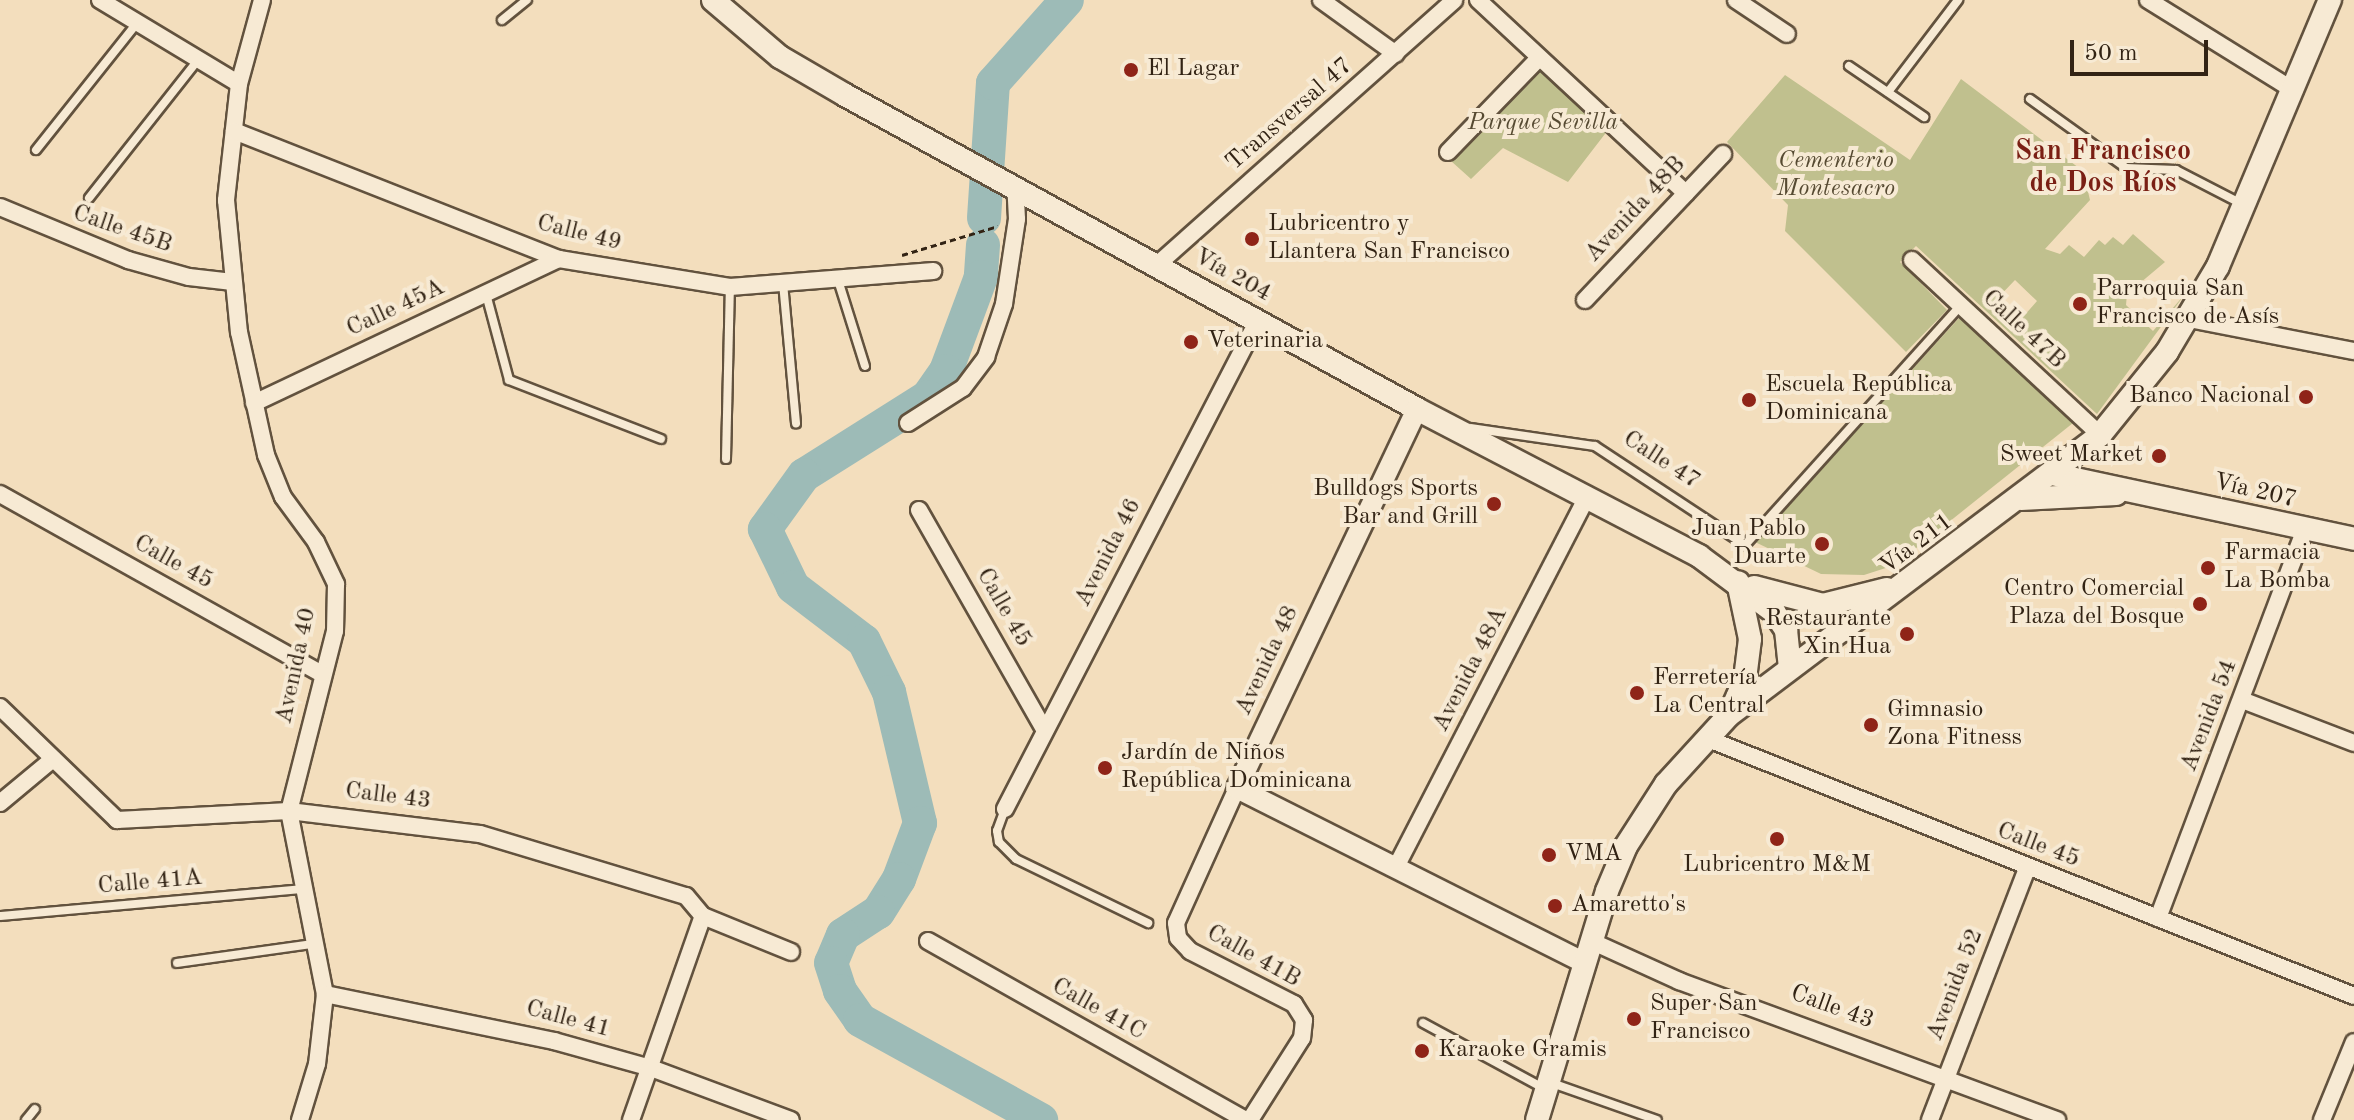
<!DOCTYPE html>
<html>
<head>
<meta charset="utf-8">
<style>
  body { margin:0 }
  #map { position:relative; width:2354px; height:1120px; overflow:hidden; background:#f3debd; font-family:"Old Standard TT",serif }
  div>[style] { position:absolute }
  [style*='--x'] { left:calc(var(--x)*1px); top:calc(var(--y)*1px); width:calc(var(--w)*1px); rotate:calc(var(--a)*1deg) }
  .green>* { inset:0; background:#c0c08e }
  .river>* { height:34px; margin:-17px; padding:0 17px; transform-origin:17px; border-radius:17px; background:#9dbbb7 }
  .path>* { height:3px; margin-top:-1.5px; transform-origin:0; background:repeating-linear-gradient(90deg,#322314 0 6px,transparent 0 10px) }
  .roads { filter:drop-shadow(2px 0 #62523e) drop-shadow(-2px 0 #62523e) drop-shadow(0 2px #62523e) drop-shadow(0 -2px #62523e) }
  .service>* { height:8px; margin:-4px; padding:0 4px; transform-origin:4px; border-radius:4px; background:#f7ead4 }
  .minor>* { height:16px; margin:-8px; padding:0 8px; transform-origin:8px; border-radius:8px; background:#f7ead4 }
  .tertiary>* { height:20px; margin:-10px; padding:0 10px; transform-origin:10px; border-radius:10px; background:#f7ead4 }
  .secondary>* { height:22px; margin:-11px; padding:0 11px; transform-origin:11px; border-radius:11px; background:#f7ead4 }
  .dots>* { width:22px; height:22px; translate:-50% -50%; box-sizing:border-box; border:4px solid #f7ead4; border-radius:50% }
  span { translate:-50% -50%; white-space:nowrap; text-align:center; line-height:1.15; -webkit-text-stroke:8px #f7ead4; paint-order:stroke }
  .poi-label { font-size:24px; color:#322314 }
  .left { translate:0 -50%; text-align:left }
  .right { translate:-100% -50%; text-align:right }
  .street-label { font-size:24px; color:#322314 }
  .park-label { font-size:24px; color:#564a32; font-style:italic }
  .quarter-label { font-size:28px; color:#7a1f14; font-weight:700 }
  .scale { position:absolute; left:2070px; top:40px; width:138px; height:36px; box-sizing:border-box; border:4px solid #322314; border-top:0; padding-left:10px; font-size:24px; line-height:28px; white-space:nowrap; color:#322314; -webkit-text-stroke:6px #f7ead4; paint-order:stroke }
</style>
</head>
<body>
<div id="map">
  <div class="green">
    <i style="clip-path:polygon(1543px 68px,1608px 130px,1568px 182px,1503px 148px,1471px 179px,1451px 161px)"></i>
    <i style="clip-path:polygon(evenodd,1785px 75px,1910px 160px,1961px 79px,2083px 171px,2090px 200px,2045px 249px,2060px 254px,2069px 245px,2084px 257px,2099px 240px,2105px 245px,2113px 237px,2123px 245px,2133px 234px,2165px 262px,2127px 294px,2126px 305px,2153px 331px,2185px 294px,2097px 414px,1916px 246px,1900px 262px,1947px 310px,1906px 352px,1785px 231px,1788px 205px,1727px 142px,1785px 75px,2015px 280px,2037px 301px,2022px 318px,1994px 302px,2015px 280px)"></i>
    <i style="clip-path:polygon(1961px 316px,2073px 423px,1895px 565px,1864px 575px,1821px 574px,1755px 542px)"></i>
  </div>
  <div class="river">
    <i style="--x:984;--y:218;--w:135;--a:-86.2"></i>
    <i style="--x:993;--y:83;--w:111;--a:-48.3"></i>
    <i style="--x:983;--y:245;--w:32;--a:94"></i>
    <i style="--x:981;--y:277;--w:100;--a:110.4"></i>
    <i style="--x:946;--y:371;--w:32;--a:125"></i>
    <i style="--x:928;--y:397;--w:146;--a:147.8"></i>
    <i style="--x:804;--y:475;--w:67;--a:125.8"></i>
    <i style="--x:765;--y:529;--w:64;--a:64.2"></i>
    <i style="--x:793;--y:587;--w:89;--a:37.3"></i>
    <i style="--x:864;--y:641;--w:57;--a:63.9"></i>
    <i style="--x:889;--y:692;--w:135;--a:76.7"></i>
    <i style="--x:920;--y:823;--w:60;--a:110.6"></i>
    <i style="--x:899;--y:879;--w:39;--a:122"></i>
    <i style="--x:878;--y:912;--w:42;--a:146.7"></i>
    <i style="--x:843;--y:935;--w:30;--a:113"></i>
    <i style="--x:831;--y:963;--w:29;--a:72"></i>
    <i style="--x:840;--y:991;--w:35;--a:55"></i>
    <i style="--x:860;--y:1020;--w:207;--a:28.9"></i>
  </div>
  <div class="path">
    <i style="--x:902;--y:255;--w:100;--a:-16.8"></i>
  </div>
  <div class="roads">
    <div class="service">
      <i style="--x:502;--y:20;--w:32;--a:-39"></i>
      <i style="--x:1849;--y:66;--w:91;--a:34.2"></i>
      <i style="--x:1888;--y:92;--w:116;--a:-52.7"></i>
      <i style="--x:2030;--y:99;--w:118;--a:35.7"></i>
      <i style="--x:2126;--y:168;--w:50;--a:2.3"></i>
      <i style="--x:2176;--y:170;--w:72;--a:27.3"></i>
      <i style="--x:36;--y:150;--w:162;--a:-51.5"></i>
      <i style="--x:89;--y:198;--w:176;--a:-51.7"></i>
      <i style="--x:838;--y:280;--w:90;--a:72.6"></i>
      <i style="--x:783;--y:283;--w:141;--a:84.7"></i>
      <i style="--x:486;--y:294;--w:89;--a:75"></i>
      <i style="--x:509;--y:380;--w:163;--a:21.2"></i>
      <i style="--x:1471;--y:428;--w:125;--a:8.3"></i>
      <i style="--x:1595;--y:446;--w:180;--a:33.4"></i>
      <i style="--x:1745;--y:545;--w:321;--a:-48"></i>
      <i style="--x:726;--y:459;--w:172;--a:-88.7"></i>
      <i style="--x:1005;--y:809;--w:23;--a:110"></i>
      <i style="--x:997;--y:831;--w:11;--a:80"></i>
      <i style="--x:999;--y:842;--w:24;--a:45"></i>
      <i style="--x:1016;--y:859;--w:147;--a:25.9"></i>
      <i style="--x:0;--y:916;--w:304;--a:-5.1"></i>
      <i style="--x:177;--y:963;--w:137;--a:-8"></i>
      <i style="--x:1423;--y:1023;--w:139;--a:28.4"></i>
      <i style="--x:1552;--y:1083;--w:111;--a:19.4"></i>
      <i style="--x:26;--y:1120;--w:14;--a:-51"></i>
    </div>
    <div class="minor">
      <i style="--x:100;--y:0;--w:162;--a:31.1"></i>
      <i style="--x:262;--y:0;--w:87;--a:105.3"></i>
      <i style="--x:239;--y:84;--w:117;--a:96.4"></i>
      <i style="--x:226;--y:200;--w:133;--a:84.4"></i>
      <i style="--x:239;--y:332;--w:126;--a:77.6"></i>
      <i style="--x:266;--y:455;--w:45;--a:68"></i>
      <i style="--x:283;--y:497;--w:56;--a:53.7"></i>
      <i style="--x:316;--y:542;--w:47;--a:64.5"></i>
      <i style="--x:336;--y:584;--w:47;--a:91.2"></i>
      <i style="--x:335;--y:631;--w:186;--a:104.3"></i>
      <i style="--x:289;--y:811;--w:187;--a:78.9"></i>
      <i style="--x:325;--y:994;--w:70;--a:96.5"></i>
      <i style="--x:317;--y:1064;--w:59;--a:106.9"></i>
      <i style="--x:1321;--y:0;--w:92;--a:35.8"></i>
      <i style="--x:1478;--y:0;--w:284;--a:42.9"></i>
      <i style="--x:1736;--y:0;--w:61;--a:33.7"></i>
      <i style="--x:2148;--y:0;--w:167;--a:31.8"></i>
      <i style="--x:234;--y:131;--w:349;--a:21.5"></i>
      <i style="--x:559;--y:259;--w:173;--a:9.3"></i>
      <i style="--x:730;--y:287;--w:204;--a:-4.5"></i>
      <i style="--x:1448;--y:152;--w:131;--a:-45.9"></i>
      <i style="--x:0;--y:207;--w:139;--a:22.5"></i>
      <i style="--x:128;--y:260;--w:63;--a:15.6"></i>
      <i style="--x:189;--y:277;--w:44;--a:6.5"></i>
      <i style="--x:1912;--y:260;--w:257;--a:42.9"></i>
      <i style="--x:1157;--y:265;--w:398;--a:-41.7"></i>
      <i style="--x:1585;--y:300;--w:201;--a:-46.6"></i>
      <i style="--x:2189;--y:319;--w:168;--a:11"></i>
      <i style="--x:254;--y:403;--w:337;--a:-25.3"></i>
      <i style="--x:908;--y:423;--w:65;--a:-32.5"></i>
      <i style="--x:963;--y:388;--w:39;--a:-53"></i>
      <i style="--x:986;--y:357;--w:56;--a:-71.2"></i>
      <i style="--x:1004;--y:304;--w:86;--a:-81.3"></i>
      <i style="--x:1017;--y:219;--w:33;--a:-93"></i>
      <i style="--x:0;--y:494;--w:369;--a:29.2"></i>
      <i style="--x:919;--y:510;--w:252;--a:60.3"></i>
      <i style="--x:2242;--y:700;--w:120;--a:21"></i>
      <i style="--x:0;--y:707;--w:163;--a:44"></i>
      <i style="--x:117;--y:820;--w:172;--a:-3"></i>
      <i style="--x:289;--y:811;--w:192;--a:6.9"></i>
      <i style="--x:480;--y:834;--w:215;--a:16.8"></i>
      <i style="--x:686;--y:896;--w:26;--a:50"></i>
      <i style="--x:703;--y:916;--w:95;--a:22.2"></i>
      <i style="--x:1706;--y:738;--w:697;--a:21.71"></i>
      <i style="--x:1237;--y:788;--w:148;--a:114.3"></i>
      <i style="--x:1176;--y:923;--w:15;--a:82"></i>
      <i style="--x:1178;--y:938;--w:18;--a:47"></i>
      <i style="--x:1190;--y:951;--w:117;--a:27"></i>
      <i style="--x:1294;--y:1004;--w:19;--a:58"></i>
      <i style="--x:1304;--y:1020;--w:18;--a:96"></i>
      <i style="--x:1302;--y:1038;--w:97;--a:122.4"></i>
      <i style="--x:0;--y:803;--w:69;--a:-39.7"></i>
      <i style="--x:1005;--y:809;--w:551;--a:-62.64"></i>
      <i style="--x:1397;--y:865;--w:414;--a:-62.7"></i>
      <i style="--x:2158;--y:918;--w:415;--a:-69.3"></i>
      <i style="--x:928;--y:941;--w:365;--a:29.4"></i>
      <i style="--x:1591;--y:941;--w:97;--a:24.4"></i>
      <i style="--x:1679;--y:981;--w:403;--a:20.2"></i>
      <i style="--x:325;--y:994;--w:234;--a:11.6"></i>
      <i style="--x:554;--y:1041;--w:101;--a:15.6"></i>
      <i style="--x:651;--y:1068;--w:149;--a:20.4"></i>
      <i style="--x:631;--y:1120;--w:216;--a:-70.6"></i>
      <i style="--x:1930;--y:1120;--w:270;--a:-68.9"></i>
      <i style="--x:2322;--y:1120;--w:84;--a:-67.7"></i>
    </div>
    <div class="tertiary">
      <i style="--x:1417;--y:409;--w:420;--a:115.4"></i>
      <i style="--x:1237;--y:788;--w:387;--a:26.7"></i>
    </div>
    <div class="secondary">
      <i style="--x:713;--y:0;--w:88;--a:40.4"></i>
      <i style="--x:780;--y:57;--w:75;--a:30.3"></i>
      <i style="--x:845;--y:95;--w:653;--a:28.76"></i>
      <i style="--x:1417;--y:409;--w:318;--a:27.5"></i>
      <i style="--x:1699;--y:556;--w:94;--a:36.7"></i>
      <i style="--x:1774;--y:612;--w:22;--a:56"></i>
      <i style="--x:1786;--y:630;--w:38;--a:84"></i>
      <i style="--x:2052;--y:474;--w:309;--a:12.1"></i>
      <i style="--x:2021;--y:499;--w:95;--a:-3"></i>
      <i style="--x:1754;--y:587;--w:71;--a:14.6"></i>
      <i style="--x:1823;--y:605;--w:66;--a:-14"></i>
      <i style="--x:1731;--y:711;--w:35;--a:-66"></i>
      <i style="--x:1745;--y:679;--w:40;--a:-82.9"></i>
      <i style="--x:1750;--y:639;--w:58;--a:-101.9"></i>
      <i style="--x:1537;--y:1120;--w:239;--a:-73"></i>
      <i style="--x:1607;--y:891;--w:49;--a:-67.1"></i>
      <i style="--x:1626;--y:846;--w:74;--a:-57.2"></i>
      <i style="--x:1666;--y:784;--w:93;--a:-47.6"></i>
      <i style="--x:1729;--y:715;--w:465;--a:-37"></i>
      <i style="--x:2100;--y:435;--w:107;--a:-51.1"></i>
      <i style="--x:2167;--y:352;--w:100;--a:-59.3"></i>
      <i style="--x:2218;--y:266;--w:289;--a:-67.2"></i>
    </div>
  </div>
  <div class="dots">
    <i style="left:1131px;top:70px;background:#8f2418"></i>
    <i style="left:1252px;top:239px;background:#8f2418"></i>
    <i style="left:2080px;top:304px;background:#8f2418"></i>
    <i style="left:1191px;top:342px;background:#8f2418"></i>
    <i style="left:2306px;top:397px;background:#8f2418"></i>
    <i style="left:1749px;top:400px;background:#8f2418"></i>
    <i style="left:2159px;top:456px;background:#8f2418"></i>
    <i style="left:1494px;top:504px;background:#8f2418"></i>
    <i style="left:1822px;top:544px;background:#8f2418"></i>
    <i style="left:2208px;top:568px;background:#8f2418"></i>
    <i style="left:2200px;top:604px;background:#8f2418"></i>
    <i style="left:1907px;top:634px;background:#8f2418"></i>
    <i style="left:1637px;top:693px;background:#8f2418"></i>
    <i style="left:1871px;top:725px;background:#8f2418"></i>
    <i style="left:1105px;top:768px;background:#8f2418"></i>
    <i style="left:1777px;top:839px;background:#8f2418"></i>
    <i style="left:1549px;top:855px;background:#8f2418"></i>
    <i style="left:1555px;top:906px;background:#8f2418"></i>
    <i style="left:1634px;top:1019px;background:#8f2418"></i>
    <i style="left:1422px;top:1051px;background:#8f2418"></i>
  </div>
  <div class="poi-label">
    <span class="left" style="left:1147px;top:70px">El Lagar</span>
    <span class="left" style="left:1268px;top:239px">Lubricentro y<br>Llantera San Francisco</span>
    <span class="left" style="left:2096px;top:304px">Parroquia San<br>Francisco de Asís</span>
    <span class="left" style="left:1207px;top:342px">Veterinaria</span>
    <span class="left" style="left:1765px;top:400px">Escuela República<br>Dominicana</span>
    <span class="right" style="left:2290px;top:397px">Banco Nacional</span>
    <span class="right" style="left:2143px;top:456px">Sweet Market</span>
    <span class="right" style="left:1478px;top:504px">Bulldogs Sports<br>Bar and Grill</span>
    <span class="right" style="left:1806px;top:544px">Juan Pablo<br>Duarte</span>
    <span class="left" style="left:2224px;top:568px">Farmacia<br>La Bomba</span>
    <span class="right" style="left:2184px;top:604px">Centro Comercial<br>Plaza del Bosque</span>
    <span class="right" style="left:1891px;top:634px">Restaurante<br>Xin Hua</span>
    <span class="left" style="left:1653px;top:693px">Ferretería<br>La Central</span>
    <span class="left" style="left:1887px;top:725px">Gimnasio<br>Zona Fitness</span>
    <span class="left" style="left:1121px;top:768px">Jardín de Niños<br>República Dominicana</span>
    <span class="left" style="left:1565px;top:855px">VMA</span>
    <span style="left:1777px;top:866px">Lubricentro M&amp;M</span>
    <span class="left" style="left:1571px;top:906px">Amaretto's</span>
    <span class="left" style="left:1650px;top:1019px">Super San<br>Francisco</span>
    <span class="left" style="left:1438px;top:1051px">Karaoke Gramis</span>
  </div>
  <div class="street-label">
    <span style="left:1290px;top:115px;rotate:-41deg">Transversal 47</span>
    <span style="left:1636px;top:210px;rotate:-47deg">Avenida 48B</span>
    <span style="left:122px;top:230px;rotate:19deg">Calle 45B</span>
    <span style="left:579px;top:234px;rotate:14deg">Calle 49</span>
    <span style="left:1232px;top:276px;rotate:29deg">Vía 204</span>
    <span style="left:396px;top:309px;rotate:-25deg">Calle 45A</span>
    <span style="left:2023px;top:330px;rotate:43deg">Calle 47B</span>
    <span style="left:1661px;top:461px;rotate:33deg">Calle 47</span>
    <span style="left:2255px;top:492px;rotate:13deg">Vía 207</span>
    <span style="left:1917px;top:545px;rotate:-37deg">Vía 211</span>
    <span style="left:1109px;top:553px;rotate:-63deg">Avenida 46</span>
    <span style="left:173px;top:563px;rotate:29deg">Calle 45</span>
    <span style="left:1003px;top:608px;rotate:60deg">Calle 45</span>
    <span style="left:1268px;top:661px;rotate:-65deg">Avenida 48</span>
    <span style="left:297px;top:666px;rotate:-78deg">Avenida 40</span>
    <span style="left:1471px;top:670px;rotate:-63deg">Avenida 48A</span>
    <span style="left:2210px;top:716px;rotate:-69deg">Avenida 54</span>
    <span style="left:388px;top:797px;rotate:7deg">Calle 43</span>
    <span style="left:2038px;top:846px;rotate:21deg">Calle 45</span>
    <span style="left:150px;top:883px;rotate:-5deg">Calle 41A</span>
    <span style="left:1253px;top:957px;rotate:29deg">Calle 41B</span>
    <span style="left:1956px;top:985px;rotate:-69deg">Avenida 52</span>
    <span style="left:1832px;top:1008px;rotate:20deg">Calle 43</span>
    <span style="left:1098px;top:1010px;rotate:29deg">Calle 41C</span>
    <span style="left:568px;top:1020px;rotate:15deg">Calle 41</span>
  </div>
  <div class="park-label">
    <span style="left:1543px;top:124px">Parque Sevilla</span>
    <span style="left:1836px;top:176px">Cementerio<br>Montesacro</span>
  </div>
  <div class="quarter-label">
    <span style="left:2103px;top:168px">San Francisco<br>de Dos Ríos</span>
  </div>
  <div class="scale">50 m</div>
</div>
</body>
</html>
